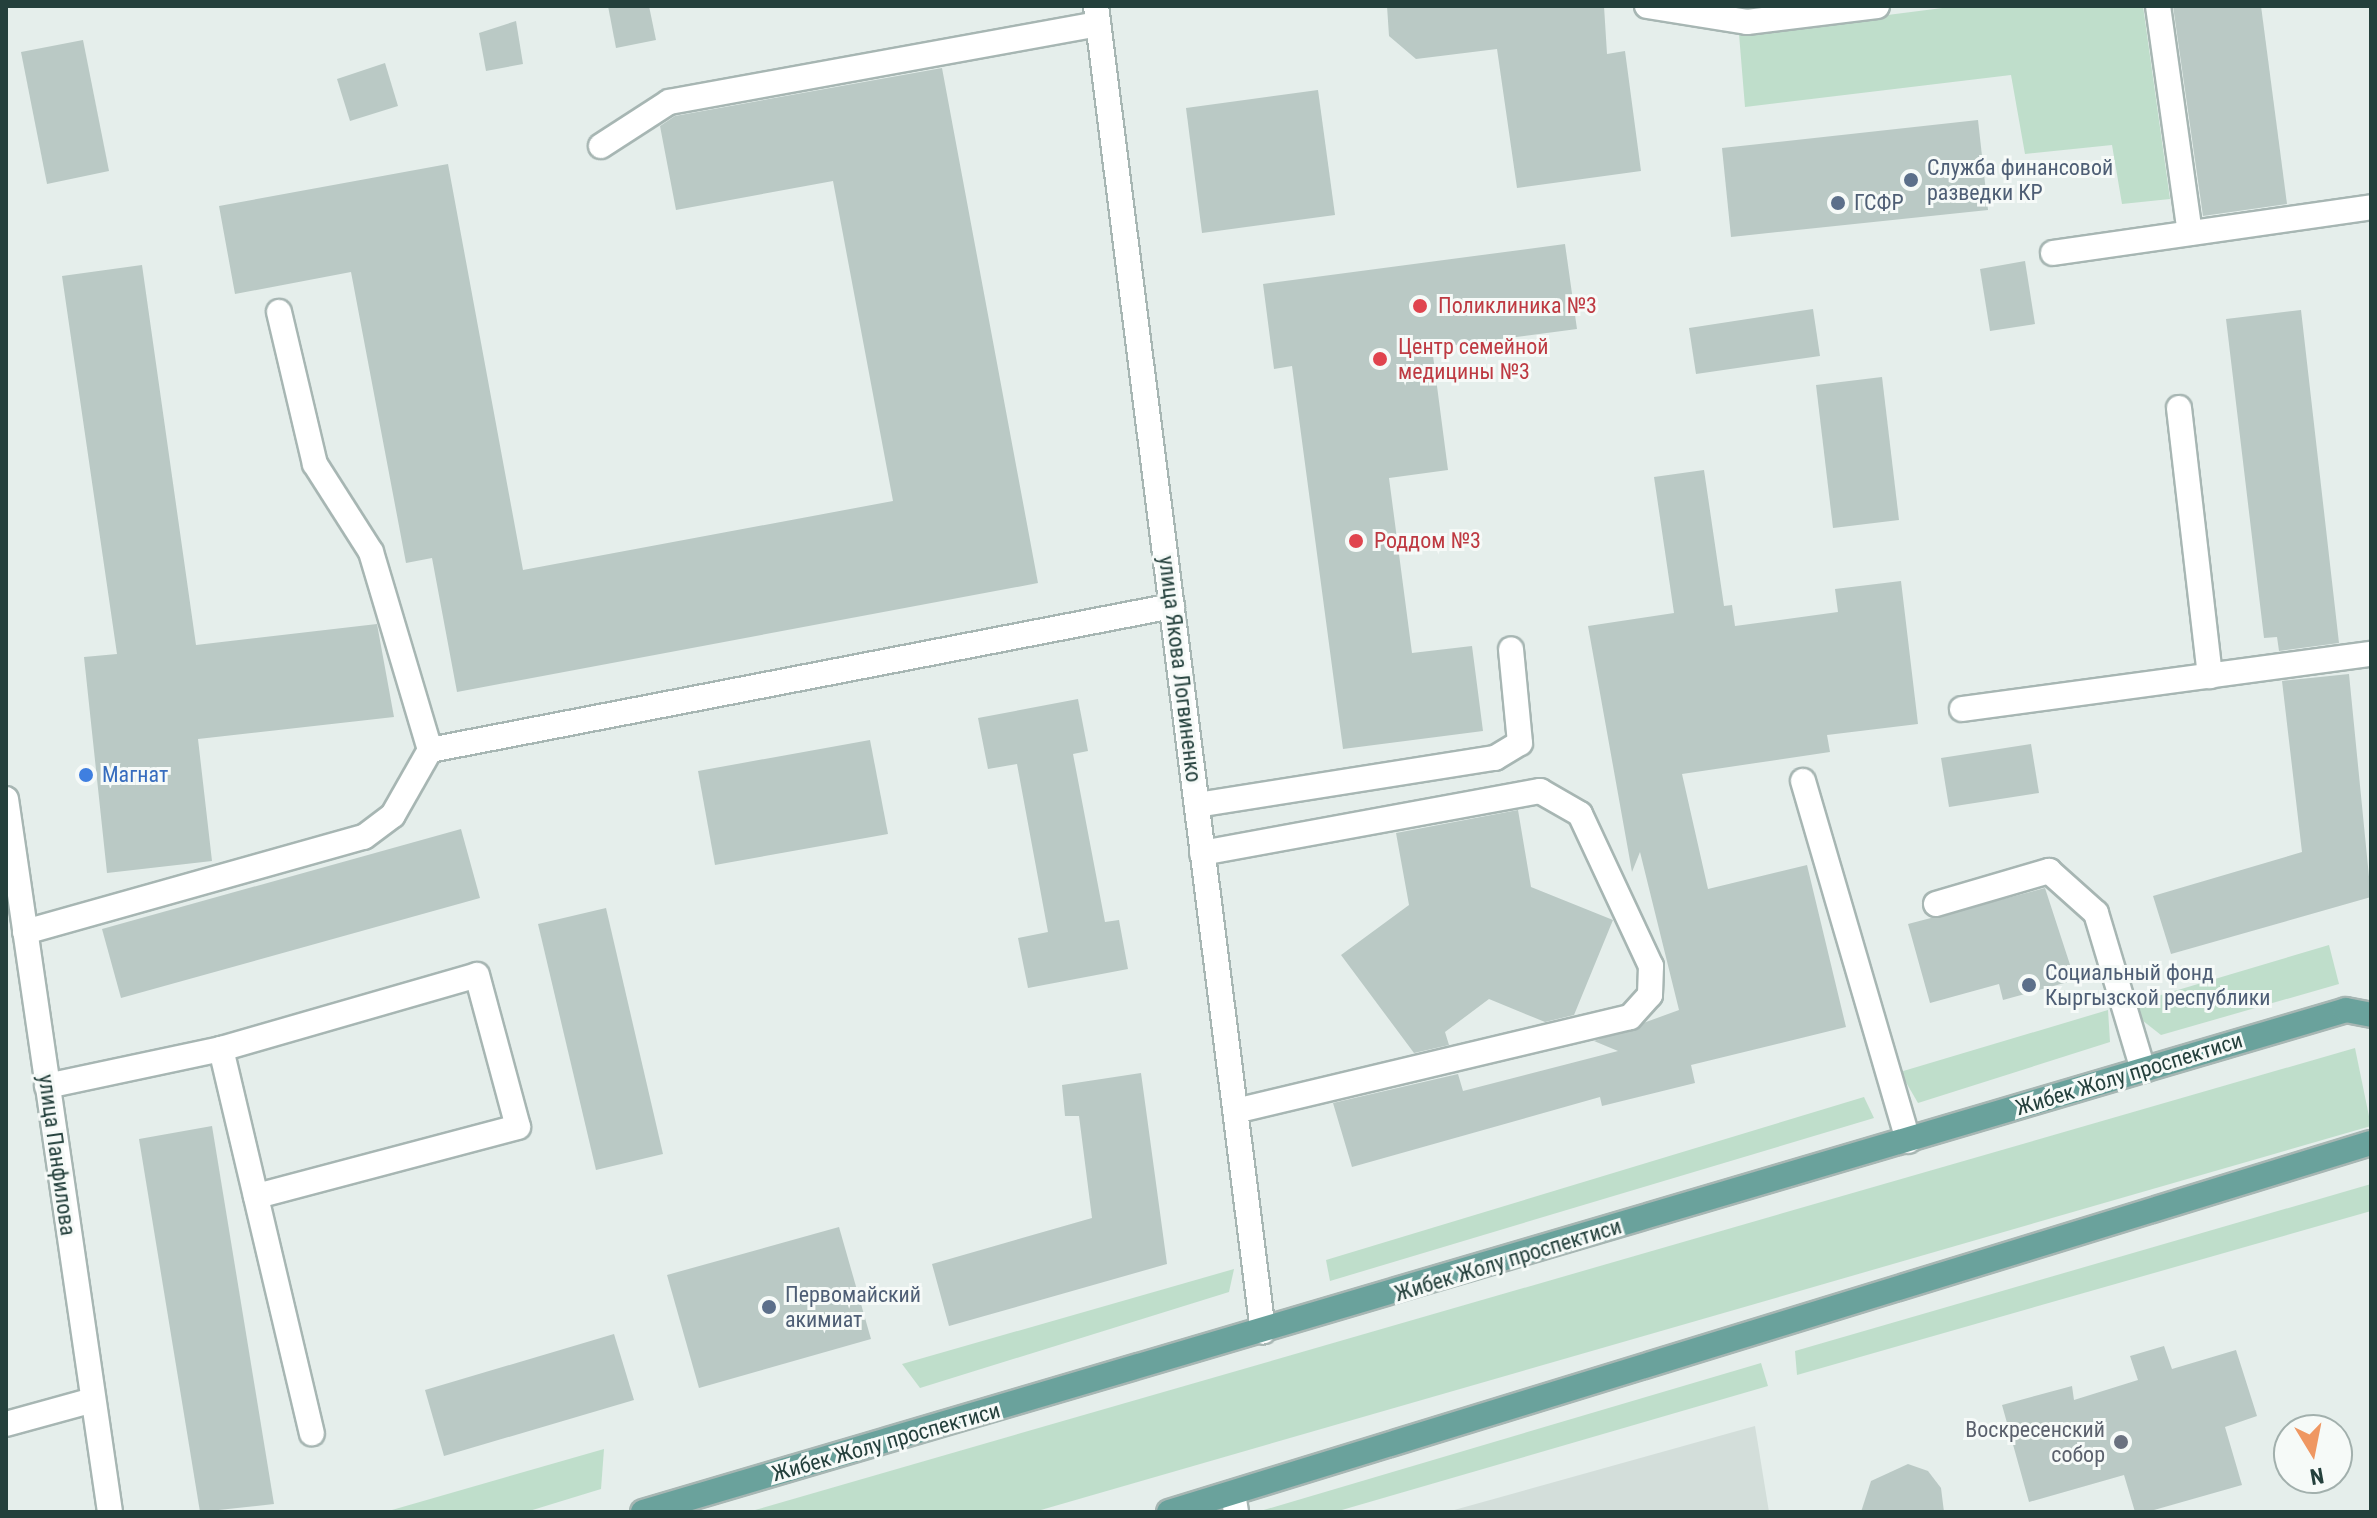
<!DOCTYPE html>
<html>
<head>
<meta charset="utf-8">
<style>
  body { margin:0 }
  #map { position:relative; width:2377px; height:1518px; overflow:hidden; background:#e5eeeb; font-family:"Roboto Condensed",sans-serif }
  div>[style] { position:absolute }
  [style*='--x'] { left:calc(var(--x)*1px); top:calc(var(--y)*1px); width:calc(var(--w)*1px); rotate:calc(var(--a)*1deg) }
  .built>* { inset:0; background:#d3deda }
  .green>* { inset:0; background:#bfdecb }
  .building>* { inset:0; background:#bac9c5 }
  .roads { filter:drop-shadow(2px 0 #a7b6b3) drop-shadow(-2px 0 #a7b6b3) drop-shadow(0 2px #a7b6b3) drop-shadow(0 -2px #a7b6b3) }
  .minor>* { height:24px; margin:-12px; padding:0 12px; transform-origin:12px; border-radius:12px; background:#fff }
  .major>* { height:24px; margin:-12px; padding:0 12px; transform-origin:12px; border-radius:12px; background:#6aa29c }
  .dots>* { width:22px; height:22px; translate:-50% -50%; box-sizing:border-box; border:4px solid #f6faf8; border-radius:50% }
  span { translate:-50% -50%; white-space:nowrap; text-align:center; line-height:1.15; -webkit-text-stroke:6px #f6faf8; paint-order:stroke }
  .service-label { font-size:22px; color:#4e5e75 }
  .left { translate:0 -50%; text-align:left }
  .health-label { font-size:22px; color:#be3a42 }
  .street-label { font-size:22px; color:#24403c }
  .shop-label { font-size:22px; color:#366cbe }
  .worship-label { font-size:22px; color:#5b616d }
  .right { translate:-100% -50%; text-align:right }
  .frame { position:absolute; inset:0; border:8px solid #24403c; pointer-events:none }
  .north { position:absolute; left:2273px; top:1414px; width:80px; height:80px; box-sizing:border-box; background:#f6faf8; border:2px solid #a2b0ad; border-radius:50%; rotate:170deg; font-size:22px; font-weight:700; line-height:32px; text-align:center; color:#24403c }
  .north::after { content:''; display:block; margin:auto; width:28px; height:36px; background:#ef9762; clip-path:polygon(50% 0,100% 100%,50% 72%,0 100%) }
</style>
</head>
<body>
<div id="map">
  <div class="built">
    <i style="clip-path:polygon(1755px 1426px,1769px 1512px,1447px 1512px)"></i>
  </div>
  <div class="green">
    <i style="clip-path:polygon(1958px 6px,2143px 6px,2170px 199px,2122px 204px,2112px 145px,2025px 154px,2011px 75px,1745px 107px,1739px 34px)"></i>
    <i style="clip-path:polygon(2329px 945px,2339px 984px,2161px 1035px,2124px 1006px)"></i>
    <i style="clip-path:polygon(2108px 1010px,2110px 1042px,1918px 1103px,1900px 1072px)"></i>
    <i style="clip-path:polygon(2355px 1048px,2371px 1126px,1034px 1512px,748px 1512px)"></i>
    <i style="clip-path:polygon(1864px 1097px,1874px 1118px,1330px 1281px,1326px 1260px)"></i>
    <i style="clip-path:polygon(2371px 1184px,2371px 1211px,1797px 1375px,1795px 1351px)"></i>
    <i style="clip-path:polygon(1234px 1269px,1229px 1292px,920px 1388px,902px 1364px)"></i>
    <i style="clip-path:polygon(1761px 1363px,1768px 1386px,1335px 1512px,1257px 1512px)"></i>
    <i style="clip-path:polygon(604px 1449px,601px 1489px,526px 1512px,385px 1512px)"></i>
  </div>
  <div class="building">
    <i style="clip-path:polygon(608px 6px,649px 6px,656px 40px,616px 48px)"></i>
    <i style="clip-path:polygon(1387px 6px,1604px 6px,1607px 54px,1625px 51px,1641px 171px,1517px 188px,1497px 49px,1416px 59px,1389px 36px)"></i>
    <i style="clip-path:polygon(2173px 6px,2261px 6px,2287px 204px,2203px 216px)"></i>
    <i style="clip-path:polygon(516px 21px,523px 64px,486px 71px,479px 33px)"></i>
    <i style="clip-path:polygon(83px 40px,109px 171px,47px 184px,21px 52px)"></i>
    <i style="clip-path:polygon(385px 63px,398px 106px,350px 121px,337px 79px)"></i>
    <i style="clip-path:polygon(942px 68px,1038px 583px,457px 692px,432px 558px,406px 563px,351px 272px,235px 294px,219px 206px,448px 164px,523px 570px,893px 501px,833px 181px,676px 210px,660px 126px,675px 116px)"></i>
    <i style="clip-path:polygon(1318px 90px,1335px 215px,1202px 233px,1186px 108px)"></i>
    <i style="clip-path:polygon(1978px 120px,1988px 210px,1731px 237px,1722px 148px)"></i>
    <i style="clip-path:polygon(1565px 244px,1577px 329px,1432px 348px,1448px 470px,1389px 478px,1412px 653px,1472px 646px,1483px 731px,1343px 749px,1292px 366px,1274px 369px,1263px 284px)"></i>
    <i style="clip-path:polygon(2025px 261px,2035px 324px,1990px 331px,1980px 269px)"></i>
    <i style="clip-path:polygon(142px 265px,196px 645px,377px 624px,394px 717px,198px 739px,212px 861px,107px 873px,84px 657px,117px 654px,62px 276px)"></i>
    <i style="clip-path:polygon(1813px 309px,1820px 356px,1696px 374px,1689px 328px)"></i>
    <i style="clip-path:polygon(2301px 310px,2339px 643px,2279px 651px,2277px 637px,2264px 638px,2226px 319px)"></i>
    <i style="clip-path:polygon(1882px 377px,1899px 520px,1833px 528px,1816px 385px)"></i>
    <i style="clip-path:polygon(1704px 470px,1724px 606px,1732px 605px,1735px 626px,1838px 612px,1835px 589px,1901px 581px,1918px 724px,1827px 735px,1830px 752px,1682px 774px,1708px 889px,1807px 865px,1846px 1027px,1691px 1065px,1695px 1083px,1602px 1106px,1600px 1097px,1352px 1167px,1333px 1103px,1458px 1074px,1463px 1091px,1618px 1051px,1594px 1041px,1679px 1010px,1640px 852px,1632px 872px,1588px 626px,1674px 613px,1654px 477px)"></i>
    <i style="clip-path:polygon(2349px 674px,2371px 897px,2171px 954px,2153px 896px,2302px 852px,2282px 681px)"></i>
    <i style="clip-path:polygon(1078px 699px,1088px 751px,1073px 754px,1105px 922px,1119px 920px,1128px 969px,1028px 988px,1018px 938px,1048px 932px,1017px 764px,988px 769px,978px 718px)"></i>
    <i style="clip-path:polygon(870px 740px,888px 834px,715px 865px,698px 771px)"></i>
    <i style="clip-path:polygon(2031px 744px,2039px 793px,1949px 807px,1941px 758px)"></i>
    <i style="clip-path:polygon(1518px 810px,1531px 887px,1613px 920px,1574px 1015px,1545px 1022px,1489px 999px,1445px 1032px,1449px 1045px,1414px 1053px,1341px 955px,1409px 905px,1396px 833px)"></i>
    <i style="clip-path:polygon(461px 829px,480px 898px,121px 998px,102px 929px)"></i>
    <i style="clip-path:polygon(2045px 888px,2075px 980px,2003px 1000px,1999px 984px,1930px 1003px,1908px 924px)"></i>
    <i style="clip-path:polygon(606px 908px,663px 1154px,596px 1170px,538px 924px)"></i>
    <i style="clip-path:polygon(1141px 1073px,1167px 1264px,949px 1326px,932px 1264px,1092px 1218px,1079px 1116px,1065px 1116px,1062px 1085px)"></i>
    <i style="clip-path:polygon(212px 1126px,274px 1504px,200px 1512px,139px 1139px)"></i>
    <i style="clip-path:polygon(839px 1227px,871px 1339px,699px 1388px,667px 1275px)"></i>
    <i style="clip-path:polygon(614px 1334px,634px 1400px,444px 1456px,425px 1390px)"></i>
    <i style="clip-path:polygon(2164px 1346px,2172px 1369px,2236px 1350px,2257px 1416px,2225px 1427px,2242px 1485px,2147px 1512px,2135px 1512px,2124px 1475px,2029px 1502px,2002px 1405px,2072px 1386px,2074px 1400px,2138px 1380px,2130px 1356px)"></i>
    <i style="clip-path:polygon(1908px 1464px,1928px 1471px,1941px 1488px,1944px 1512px,1861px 1512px,1871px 1481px)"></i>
  </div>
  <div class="roads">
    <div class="minor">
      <i style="--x:1096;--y:6;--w:1336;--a:82.82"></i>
      <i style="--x:1647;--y:6;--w:101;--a:9.1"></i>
      <i style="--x:1747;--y:22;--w:131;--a:-7"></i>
      <i style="--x:2158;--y:6;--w:229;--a:82"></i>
      <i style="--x:601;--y:146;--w:81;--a:-32.9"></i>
      <i style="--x:669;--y:102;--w:436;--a:-10.3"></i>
      <i style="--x:2053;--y:253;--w:321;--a:-8.2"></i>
      <i style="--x:279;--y:312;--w:156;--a:76.7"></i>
      <i style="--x:315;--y:464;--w:104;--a:57.5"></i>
      <i style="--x:371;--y:552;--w:207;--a:73.4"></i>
      <i style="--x:2179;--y:408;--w:270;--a:83.4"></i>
      <i style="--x:1962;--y:709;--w:413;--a:-7.7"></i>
      <i style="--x:1803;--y:781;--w:375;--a:73.7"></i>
      <i style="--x:6;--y:799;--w:721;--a:81.7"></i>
      <i style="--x:1197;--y:805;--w:302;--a:-9"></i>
      <i style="--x:1495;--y:758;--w:29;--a:-31"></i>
      <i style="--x:1520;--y:743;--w:94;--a:-95.5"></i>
      <i style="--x:1202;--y:853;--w:344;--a:-10.4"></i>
      <i style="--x:1540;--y:791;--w:46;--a:29.9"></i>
      <i style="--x:1580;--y:814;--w:168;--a:65"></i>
      <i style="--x:1651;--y:966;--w:29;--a:92"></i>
      <i style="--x:1650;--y:995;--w:30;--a:132"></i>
      <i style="--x:1630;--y:1017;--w:405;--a:166.6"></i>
      <i style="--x:1936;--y:904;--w:118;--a:-16.3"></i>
      <i style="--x:2049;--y:871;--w:63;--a:41.8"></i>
      <i style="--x:2096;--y:913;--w:164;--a:73.3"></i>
      <i style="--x:25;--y:932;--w:352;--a:-15.7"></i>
      <i style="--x:364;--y:837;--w:36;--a:-37"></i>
      <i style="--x:393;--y:815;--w:75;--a:-60.4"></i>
      <i style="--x:430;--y:750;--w:756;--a:-10.98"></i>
      <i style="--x:221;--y:1049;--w:395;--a:76.7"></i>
      <i style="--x:47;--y:1086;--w:178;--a:-12"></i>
      <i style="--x:221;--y:1049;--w:266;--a:-16.1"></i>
      <i style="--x:477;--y:975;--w:157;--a:74.9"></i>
      <i style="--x:518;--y:1127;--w:271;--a:165.2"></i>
      <i style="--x:6;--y:1424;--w:90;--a:-15.4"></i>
      <i style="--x:1233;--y:1493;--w:19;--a:81"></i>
    </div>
    <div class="major">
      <i style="--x:643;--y:1512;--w:1775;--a:-16.42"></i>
      <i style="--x:2346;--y:1010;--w:25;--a:11"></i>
      <i style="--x:1169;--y:1512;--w:1257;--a:-17.07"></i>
    </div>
  </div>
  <div class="dots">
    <i style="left:1911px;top:180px;background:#5c6f8a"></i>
    <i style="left:1838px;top:203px;background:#5c6f8a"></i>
    <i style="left:1420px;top:306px;background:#e0444e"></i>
    <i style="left:1380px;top:359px;background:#e0444e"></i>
    <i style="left:1356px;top:541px;background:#e0444e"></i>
    <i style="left:86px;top:775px;background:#3f7fe0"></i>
    <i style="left:2029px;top:985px;background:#5c6f8a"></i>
    <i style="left:769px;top:1307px;background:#5c6f8a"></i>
    <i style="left:2121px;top:1442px;background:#6b7280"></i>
  </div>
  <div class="service-label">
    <span class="left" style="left:1927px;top:180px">Служба финансовой<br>разведки КР</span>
    <span class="left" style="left:1854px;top:203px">ГСФР</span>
    <span class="left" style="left:2045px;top:985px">Социальный фонд<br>Кыргызской республики</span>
    <span class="left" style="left:785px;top:1307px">Первомайский<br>акимиат</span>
  </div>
  <div class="health-label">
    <span class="left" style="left:1438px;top:306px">Поликлиника №3</span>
    <span class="left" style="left:1398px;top:359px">Центр семейной<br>медицины №3</span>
    <span class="left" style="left:1374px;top:541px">Роддом №3</span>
  </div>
  <div class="street-label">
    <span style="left:1180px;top:669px;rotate:83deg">улица Якова Логвиненко</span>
    <span style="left:2129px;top:1074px;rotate:-17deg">Жибек Жолу проспектиси</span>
    <span style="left:57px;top:1155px;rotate:82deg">улица Панфилова</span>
    <span style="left:1508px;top:1260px;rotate:-17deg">Жибек Жолу проспектиси</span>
    <span style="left:886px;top:1442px;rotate:-16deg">Жибек Жолу проспектиси</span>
  </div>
  <div class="shop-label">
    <span class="left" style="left:102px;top:775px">Магнат</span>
  </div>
  <div class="worship-label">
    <span class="right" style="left:2105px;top:1442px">Воскресенский<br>собор</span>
  </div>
  <div class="frame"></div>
  <div class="north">N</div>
</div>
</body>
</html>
